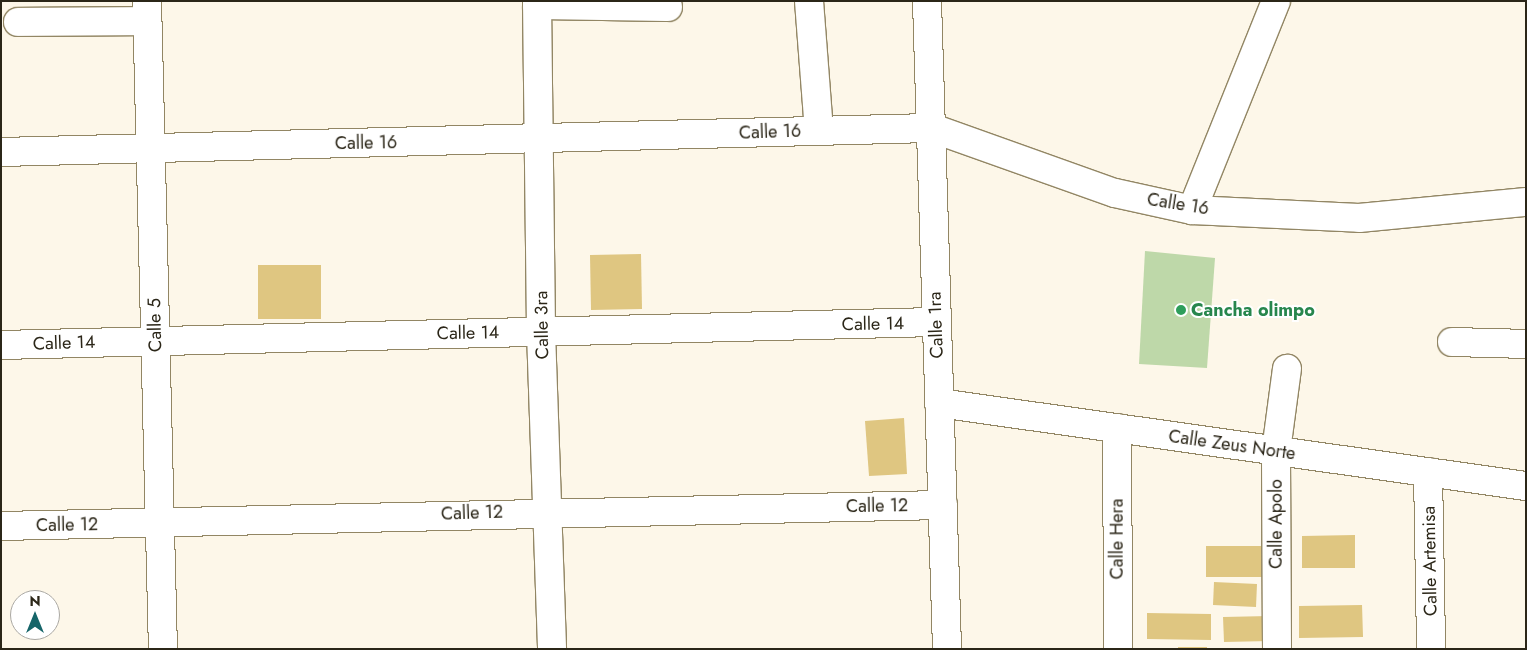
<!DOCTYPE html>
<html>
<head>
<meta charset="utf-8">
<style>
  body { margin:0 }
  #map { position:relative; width:1527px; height:650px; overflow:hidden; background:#fdf7e9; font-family:Jost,sans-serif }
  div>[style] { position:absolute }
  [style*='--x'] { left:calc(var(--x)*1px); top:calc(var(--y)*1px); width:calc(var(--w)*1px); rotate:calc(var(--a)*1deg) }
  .green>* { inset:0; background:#bed8a9 }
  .building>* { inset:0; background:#dfc681 }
  .roads { filter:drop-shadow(1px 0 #928664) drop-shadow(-1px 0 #928664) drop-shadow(0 1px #928664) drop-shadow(0 -1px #928664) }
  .minor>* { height:28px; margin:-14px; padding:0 14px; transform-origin:14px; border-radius:14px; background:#fff }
  .dots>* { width:14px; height:14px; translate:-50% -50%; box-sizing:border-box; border:2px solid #fff; border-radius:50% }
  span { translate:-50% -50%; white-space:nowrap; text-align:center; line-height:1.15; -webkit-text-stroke:4px #fff; paint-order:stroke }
  .street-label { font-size:18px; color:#2b2618 }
  .leisure-label { font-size:18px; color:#27864d; font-weight:700 }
  .left { translate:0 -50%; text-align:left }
  .frame { position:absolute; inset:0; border:2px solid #2b2618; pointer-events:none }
  .north { position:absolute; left:10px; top:590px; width:50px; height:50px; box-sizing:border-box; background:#fff; border:1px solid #aaa8a3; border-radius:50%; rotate:0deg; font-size:14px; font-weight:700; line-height:20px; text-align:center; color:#2b2618 }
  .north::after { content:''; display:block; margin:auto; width:18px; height:22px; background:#166569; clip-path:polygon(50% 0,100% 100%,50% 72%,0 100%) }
</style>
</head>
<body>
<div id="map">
  <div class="green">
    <i style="clip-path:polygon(1145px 251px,1215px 258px,1207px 368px,1139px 364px)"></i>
  </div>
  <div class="building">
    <i style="clip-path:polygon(641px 254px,642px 309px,591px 310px,590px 255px)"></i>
    <i style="clip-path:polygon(258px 265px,321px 265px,321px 319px,258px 319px)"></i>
    <i style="clip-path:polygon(904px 418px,907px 474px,869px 476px,865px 421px)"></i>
    <i style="clip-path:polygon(1355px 535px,1355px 568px,1302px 568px,1302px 536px)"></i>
    <i style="clip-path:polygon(1206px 546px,1270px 546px,1270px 577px,1206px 577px)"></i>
    <i style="clip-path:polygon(1214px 582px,1257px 584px,1256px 607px,1213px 605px)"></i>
    <i style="clip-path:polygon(1362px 605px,1363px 637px,1299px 638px,1299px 606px)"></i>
    <i style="clip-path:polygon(1147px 613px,1211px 614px,1211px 640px,1147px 639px)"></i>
    <i style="clip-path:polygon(1269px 616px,1270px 641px,1224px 642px,1223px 617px)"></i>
    <i style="clip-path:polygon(1178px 647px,1207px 647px,1207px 649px,1178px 649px)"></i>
  </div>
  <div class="roads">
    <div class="minor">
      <i style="--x:147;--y:1;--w:648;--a:88.59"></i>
      <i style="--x:537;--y:1;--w:331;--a:89.3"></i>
      <i style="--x:541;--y:332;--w:317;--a:88"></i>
      <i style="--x:809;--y:1;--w:130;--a:85.6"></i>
      <i style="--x:927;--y:1;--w:648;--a:88.23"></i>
      <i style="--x:537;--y:5;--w:131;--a:0.9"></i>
      <i style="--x:18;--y:22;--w:129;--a:-0.4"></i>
      <i style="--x:1;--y:152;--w:931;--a:-1.48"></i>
      <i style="--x:932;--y:128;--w:194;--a:19.6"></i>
      <i style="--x:1115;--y:193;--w:79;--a:12.4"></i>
      <i style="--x:1192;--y:210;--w:167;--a:2.7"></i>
      <i style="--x:1359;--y:218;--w:168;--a:-5.5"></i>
      <i style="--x:1192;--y:210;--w:225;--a:-68.1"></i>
      <i style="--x:1452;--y:342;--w:74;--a:1.5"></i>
      <i style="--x:1;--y:345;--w:935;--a:-1.41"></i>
      <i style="--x:939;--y:403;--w:593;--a:8.05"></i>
      <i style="--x:1117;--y:428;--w:221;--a:89.7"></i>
      <i style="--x:1428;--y:472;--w:177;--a:89"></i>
      <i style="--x:1;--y:526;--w:942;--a:-1.28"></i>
      <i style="--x:1277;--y:649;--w:198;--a:-90.3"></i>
      <i style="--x:1276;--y:451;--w:83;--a:-82.4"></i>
    </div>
  </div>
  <div class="dots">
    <i style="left:1181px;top:310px;background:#2e9e5b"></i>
  </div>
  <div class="street-label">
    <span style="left:770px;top:132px;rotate:-2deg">Calle 16</span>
    <span style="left:366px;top:143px;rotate:-1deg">Calle 16</span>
    <span style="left:1178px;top:204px;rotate:9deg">Calle 16</span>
    <span style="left:873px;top:324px;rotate:-1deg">Calle 14</span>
    <span style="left:155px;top:325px;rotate:-91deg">Calle 5</span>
    <span style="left:542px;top:325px;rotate:-91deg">Calle 3ra</span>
    <span style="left:936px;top:325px;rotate:-92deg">Calle 1ra</span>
    <span style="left:468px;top:333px;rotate:-1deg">Calle 14</span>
    <span style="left:64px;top:343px;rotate:-2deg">Calle 14</span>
    <span style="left:1232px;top:445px;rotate:8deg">Calle Zeus Norte</span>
    <span style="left:877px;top:506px;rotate:-1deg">Calle 12</span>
    <span style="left:472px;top:513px;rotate:-2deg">Calle 12</span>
    <span style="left:1276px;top:524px;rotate:-90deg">Calle Apolo</span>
    <span style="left:67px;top:525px;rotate:-1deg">Calle 12</span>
    <span style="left:1117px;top:539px;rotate:-90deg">Calle Hera</span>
    <span style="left:1430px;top:561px;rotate:-91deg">Calle Artemisa</span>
  </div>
  <div class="leisure-label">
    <span class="left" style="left:1191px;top:310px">Cancha olimpo</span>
  </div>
  <div class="frame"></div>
  <div class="north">N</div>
</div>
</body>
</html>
